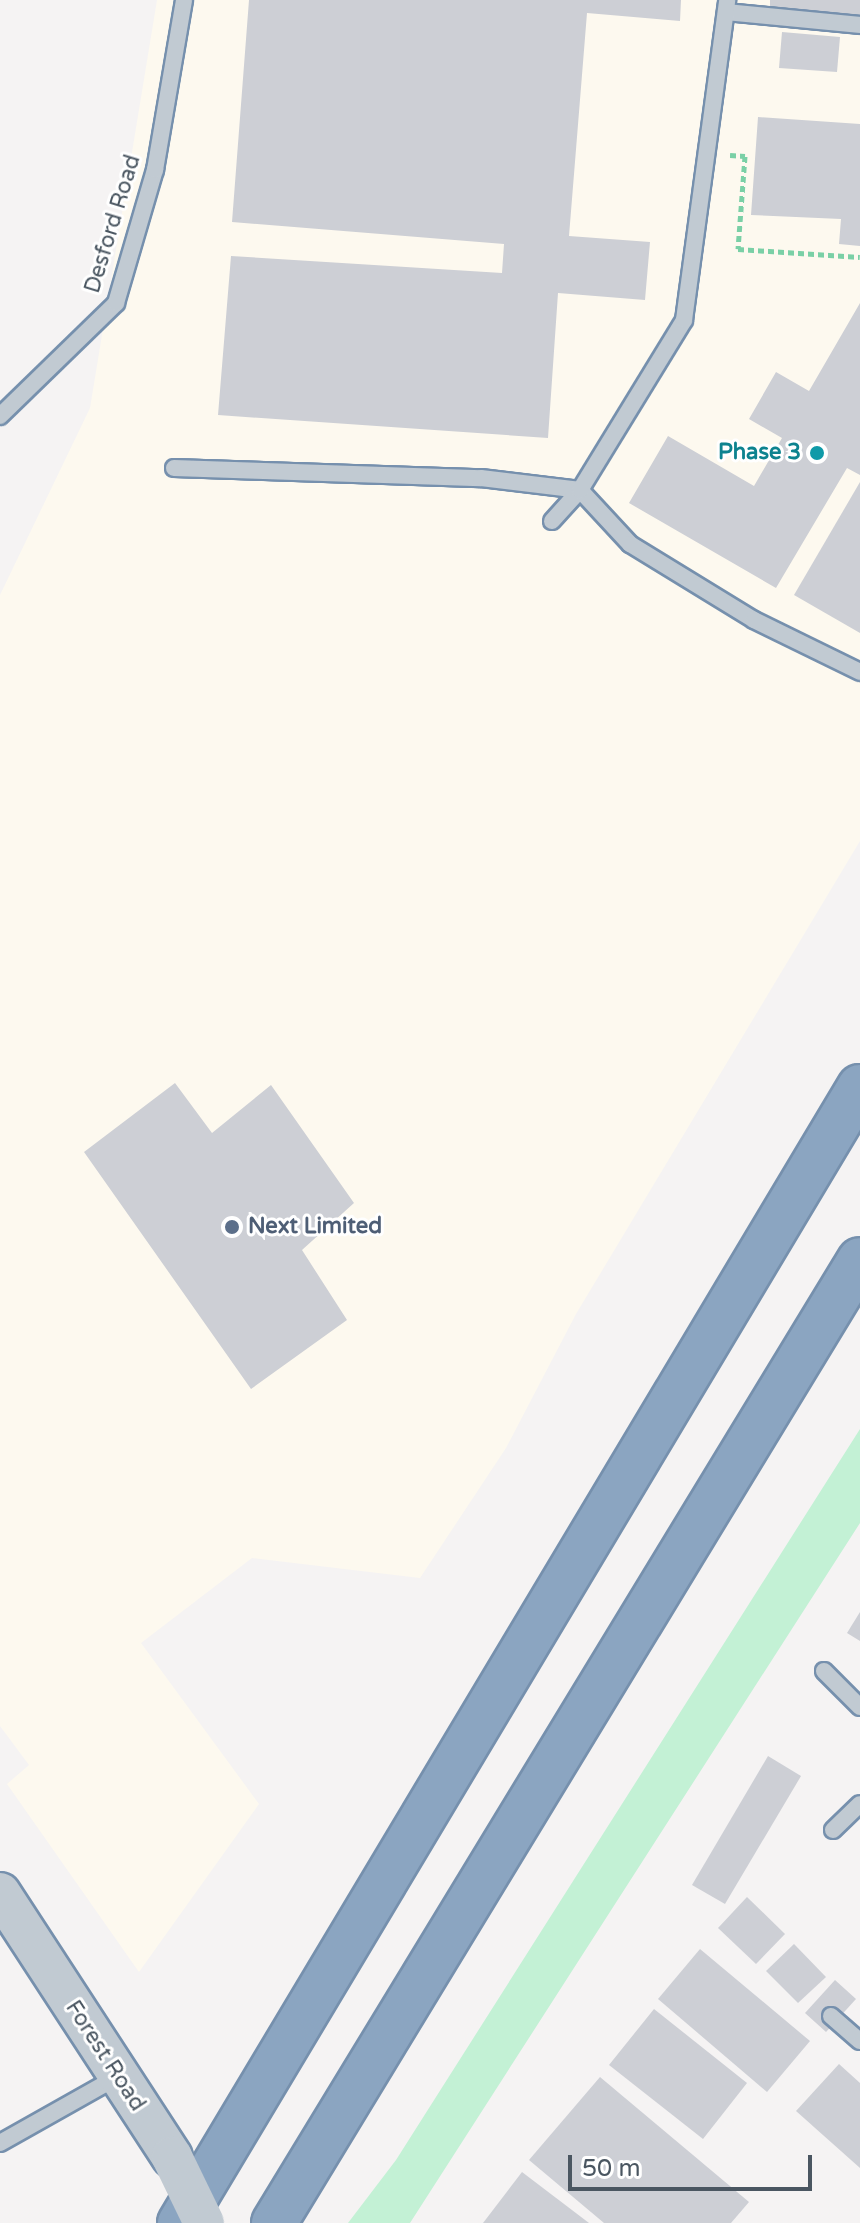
<!DOCTYPE html>
<html>
<head>
<meta charset="utf-8">
<style>
  body { margin:0 }
  #map { position:relative; width:860px; height:2223px; overflow:hidden; background:#f5f3f3; font-family:"Varela Round",sans-serif }
  div>[style] { position:absolute }
  [style*='--x'] { left:calc(var(--x)*1px); top:calc(var(--y)*1px); width:calc(var(--w)*1px); rotate:calc(var(--a)*1deg) }
  .commercial>* { inset:0; background:#fdf9ef }
  .green>* { inset:0; background:#c3f1d5 }
  .building>* { inset:0; background:#cdcfd5 }
  .path>* { height:5px; margin-top:-2.5px; transform-origin:0; background:repeating-linear-gradient(90deg,#7ad0a6 0 6px,transparent 0 10px) }
  .roads { filter:drop-shadow(2px 0 #7690ad) drop-shadow(-2px 0 #7690ad) drop-shadow(0 2px #7690ad) drop-shadow(0 -2px #7690ad) }
  .service>* { height:16px; margin:-8px; padding:0 8px; transform-origin:8px; border-radius:8px; background:#c1cad2 }
  .tertiary>* { height:40px; margin:-20px; padding:0 20px; transform-origin:20px; border-radius:20px; background:#c1cad2 }
  .motorway>* { height:44px; margin:-22px; padding:0 22px; transform-origin:22px; border-radius:22px; background:#8ba5c1 }
  .tertiary-bridge>* { height:40px; margin:-20px; padding:0 20px; transform-origin:20px; border-radius:20px; background:#c1cad2 }
  .dots>* { width:22px; height:22px; translate:-50% -50%; box-sizing:border-box; border:4px solid #fff; border-radius:50% }
  span { translate:-50% -50%; white-space:nowrap; text-align:center; line-height:1.15; -webkit-text-stroke:6px #fff; paint-order:stroke }
  .street-label { font-size:22px; color:#4a5661 }
  .culture-label { font-size:22px; color:#0d838f; font-weight:700 }
  .right { translate:-100% -50%; text-align:right }
  .service-label { font-size:22px; color:#4e5e75; font-weight:700 }
  .left { translate:0 -50%; text-align:left }
  .scale { position:absolute; left:568px; top:2155px; width:244px; height:36px; box-sizing:border-box; border:4px solid #4a5661; border-top:0; padding-left:10px; font-size:24px; line-height:28px; white-space:nowrap; color:#4a5661; -webkit-text-stroke:6px #fff; paint-order:stroke }
</style>
</head>
<body>
<div id="map">
  <div class="commercial">
    <i style="clip-path:polygon(157px 0,860px 0,860px 841px,576px 1314px,506px 1448px,420px 1578px,252px 1558px,141px 1643px,259px 1804px,139px 1972px,7px 1784px,29px 1765px,0 1726px,0 595px,90px 408px)"></i>
  </div>
  <div class="green">
    <i style="clip-path:polygon(860px 1429px,860px 1523px,410px 2223px,348px 2223px,396px 2160px)"></i>
  </div>
  <div class="building">
    <i style="clip-path:polygon(249px 0,681px 0,680px 21px,587px 13px,569px 236px,650px 242px,645px 300px,558px 293px,548px 438px,218px 415px,231px 256px,502px 273px,504px 244px,232px 222px)"></i>
    <i style="clip-path:polygon(770px 0,860px 0,860px 15px,770px 7px)"></i>
    <i style="clip-path:polygon(782px 32px,840px 37px,837px 72px,779px 68px)"></i>
    <i style="clip-path:polygon(758px 117px,860px 124px,860px 246px,839px 244px,841px 219px,751px 215px)"></i>
    <i style="clip-path:polygon(860px 303px,860px 475px,847px 468px,776px 588px,629px 503px,668px 436px,754px 486px,782px 438px,749px 419px,776px 372px,809px 391px)"></i>
    <i style="clip-path:polygon(860px 482px,860px 633px,794px 595px)"></i>
    <i style="clip-path:polygon(175px 1083px,212px 1133px,271px 1085px,354px 1203px,302px 1250px,347px 1320px,251px 1389px,84px 1152px)"></i>
    <i style="clip-path:polygon(860px 1612px,860px 1641px,847px 1633px)"></i>
    <i style="clip-path:polygon(768px 1756px,801px 1776px,725px 1904px,692px 1885px)"></i>
    <i style="clip-path:polygon(747px 1897px,785px 1934px,756px 1964px,718px 1928px)"></i>
    <i style="clip-path:polygon(794px 1944px,826px 1977px,798px 2003px,766px 1971px)"></i>
    <i style="clip-path:polygon(700px 1949px,810px 2041px,767px 2092px,658px 1999px)"></i>
    <i style="clip-path:polygon(835px 1980px,856px 1999px,826px 2032px,805px 2013px)"></i>
    <i style="clip-path:polygon(654px 2009px,747px 2083px,703px 2139px,609px 2065px)"></i>
    <i style="clip-path:polygon(839px 2064px,860px 2083px,860px 2168px,796px 2111px)"></i>
    <i style="clip-path:polygon(600px 2077px,749px 2202px,731px 2223px,604px 2223px,529px 2160px)"></i>
    <i style="clip-path:polygon(522px 2172px,589px 2223px,483px 2223px)"></i>
  </div>
  <div class="path">
    <i style="--x:730;--y:155;--w:15;--a:4"></i>
    <i style="--x:745;--y:156;--w:93;--a:94.3"></i>
    <i style="--x:738;--y:249;--w:122;--a:3.8"></i>
  </div>
  <div class="roads">
    <div class="service">
      <i style="--x:726;--y:12;--w:135;--a:5.5"></i>
      <i style="--x:0;--y:416;--w:162;--a:-44.2"></i>
      <i style="--x:116;--y:303;--w:139;--a:-73.7"></i>
      <i style="--x:155;--y:170;--w:172;--a:-80.3"></i>
      <i style="--x:174;--y:468;--w:307;--a:1.9"></i>
      <i style="--x:481;--y:478;--w:100;--a:6.9"></i>
      <i style="--x:580;--y:490;--w:74;--a:47.2"></i>
      <i style="--x:630;--y:544;--w:145;--a:31.5"></i>
      <i style="--x:754;--y:620;--w:118;--a:26.1"></i>
      <i style="--x:552;--y:521;--w:42;--a:-47.9"></i>
      <i style="--x:580;--y:490;--w:199;--a:-58.5"></i>
      <i style="--x:684;--y:320;--w:323;--a:-82.3"></i>
      <i style="--x:824;--y:1671;--w:51;--a:45"></i>
      <i style="--x:833;--y:1830;--w:37;--a:-44"></i>
      <i style="--x:831;--y:2016;--w:38;--a:41"></i>
      <i style="--x:0;--y:2143;--w:134;--a:-29.4"></i>
    </div>
    <div class="tertiary">
      <i style="--x:0;--y:1893;--w:315;--a:56.9"></i>
    </div>
    <div class="motorway">
      <i style="--x:180;--y:2223;--w:1324;--a:-59.1"></i>
      <i style="--x:274;--y:2223;--w:1127;--a:-58.68"></i>
    </div>
  </div>
  <div class="tertiary-bridge">
    <i style="--x:172;--y:2157;--w:73;--a:64.1"></i>
  </div>
  <div class="dots">
    <i style="left:817px;top:453px;background:#0f9aa8"></i>
    <i style="left:232px;top:1227px;background:#5c6f8a"></i>
  </div>
  <div class="street-label">
    <span style="left:113px;top:224px;rotate:-73deg">Desford Road</span>
    <span style="left:105px;top:2056px;rotate:57deg">Forest Road</span>
  </div>
  <div class="culture-label">
    <span class="right" style="left:801px;top:453px">Phase 3</span>
  </div>
  <div class="service-label">
    <span class="left" style="left:248px;top:1227px">Next Limited</span>
  </div>
  <div class="scale">50 m</div>
</div>
</body>
</html>
